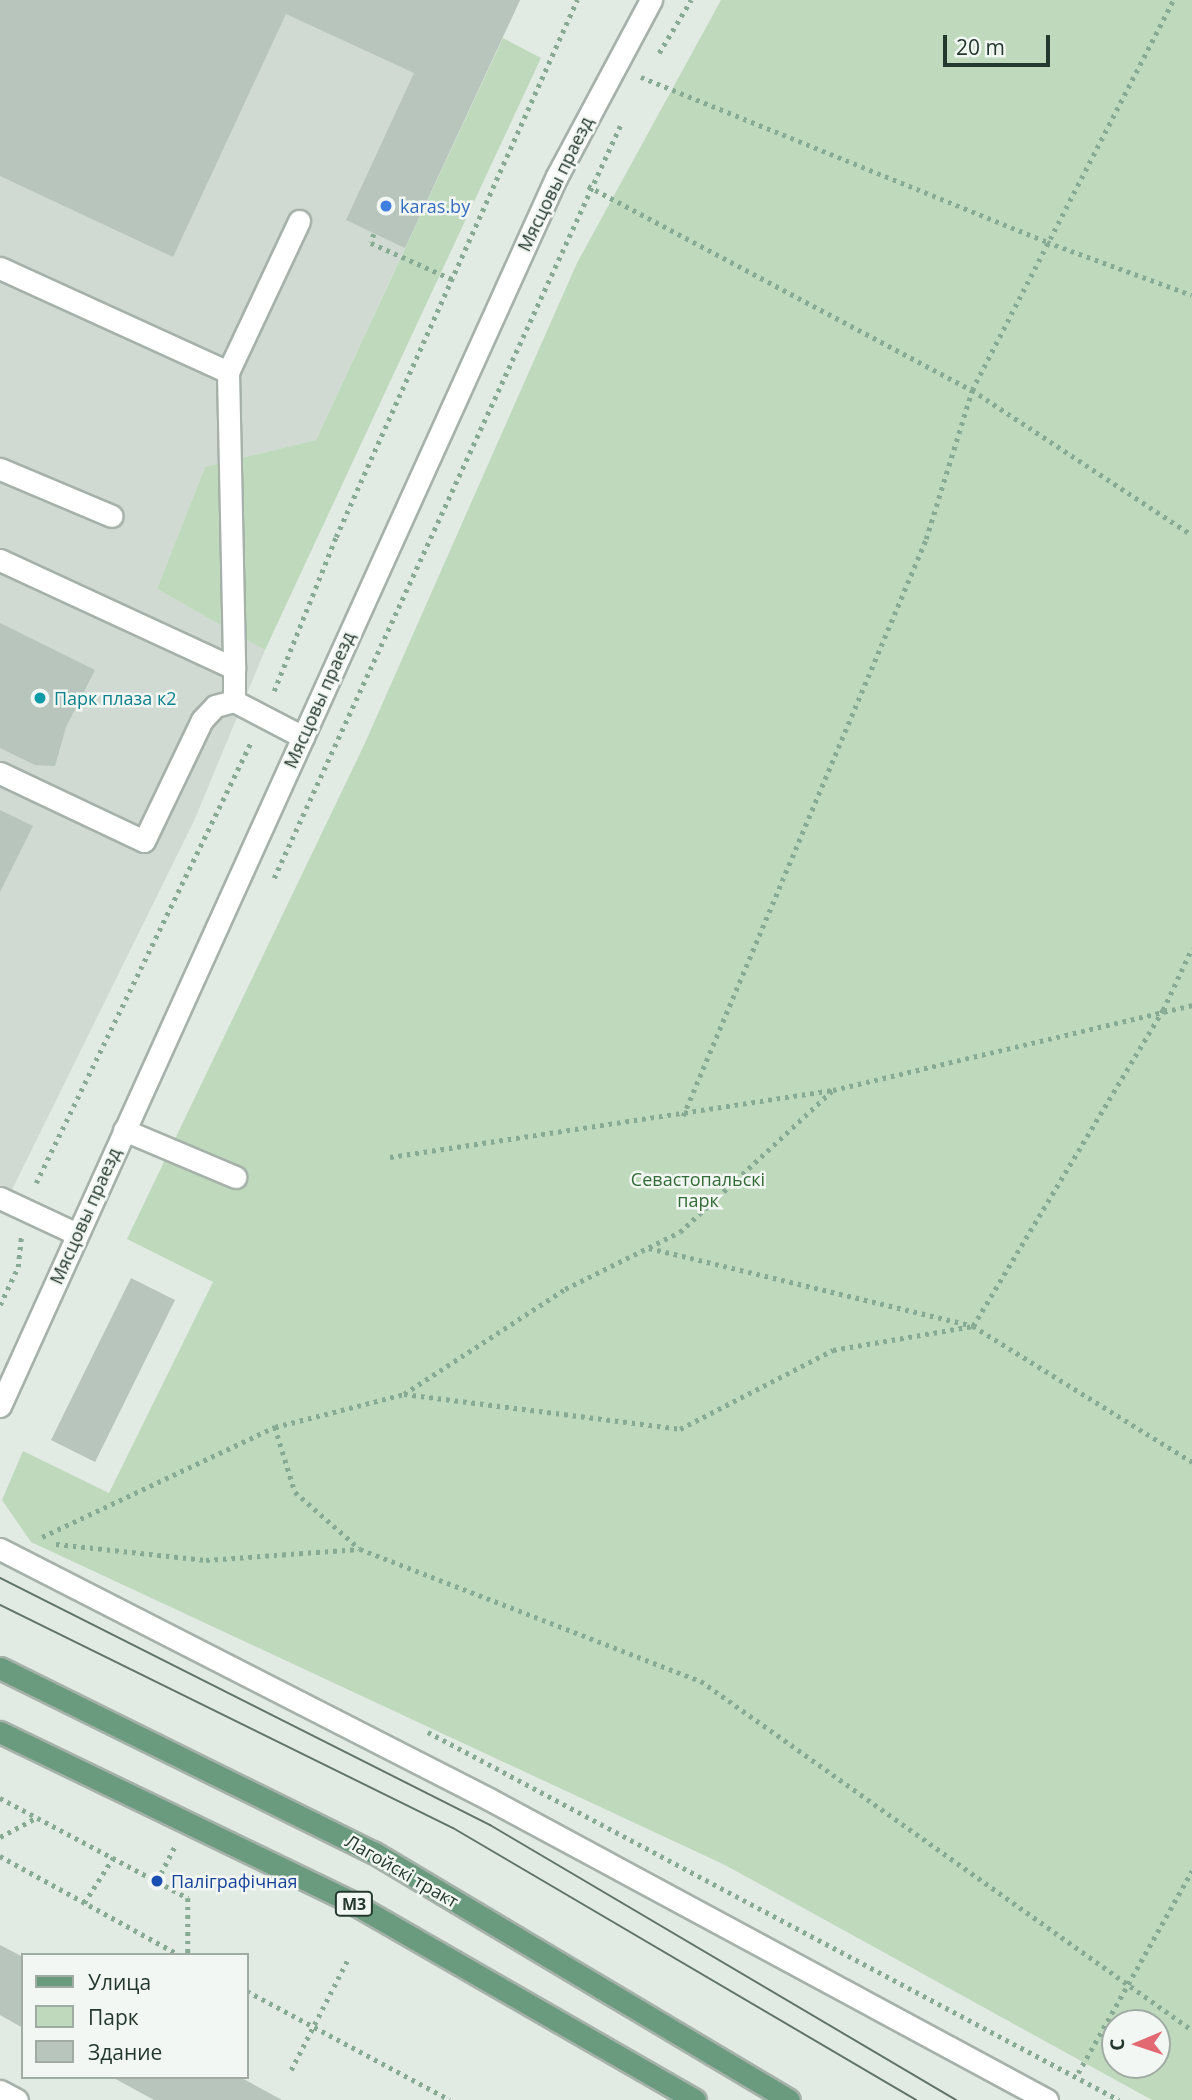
<!DOCTYPE html>
<html>
<head>
<meta charset="utf-8">
<style>
  body { margin:0 }
  #map { position:relative; width:1192px; height:2100px; overflow:hidden; background:#e2eae4; font-family:"Open Sans",sans-serif }
  div>[style] { position:absolute }
  [style*='--x'] { left:calc(var(--x)*1px); top:calc(var(--y)*1px); width:calc(var(--w)*1px); rotate:calc(var(--a)*1deg) }
  .built>* { inset:0; background:#d0dad2 }
  .green>* { inset:0; background:#bfd9bd }
  .building>* { inset:0; background:#b7c5bc }
  .path>* { height:4.5px; margin-top:-2.25px; transform-origin:0; background:repeating-linear-gradient(90deg,#86aa93 0 3.5px,transparent 0 8.5px) }
  .roads { filter:drop-shadow(2px 0 #a5b1a9) drop-shadow(-2px 0 #a5b1a9) drop-shadow(0 2px #a5b1a9) drop-shadow(0 -2px #a5b1a9) }
  .service>* { height:21px; margin:-10.5px; padding:0 10.5px; transform-origin:10.5px; border-radius:10.5px; background:#fff }
  .minor>* { height:21px; margin:-10.5px; padding:0 10.5px; transform-origin:10.5px; border-radius:10.5px; background:#fff }
  .primary>* { height:21px; margin:-10.5px; padding:0 10.5px; transform-origin:10.5px; border-radius:10.5px; background:#6b9b7f }
  .tram>* { height:2px; margin:-1px; padding:0 1px; transform-origin:1px; border-radius:1px; background:#5e7567 }
  .dots>* { width:19px; height:19px; translate:-50% -50%; box-sizing:border-box; border:4px solid #f2f7f3; border-radius:50% }
  span { translate:-50% -50%; white-space:nowrap; text-align:center; line-height:1.15; -webkit-text-stroke:5px #f2f7f3; paint-order:stroke }
  .shield-label span { padding:2px 5px; background:#f2f7f3; border:2px solid; border-radius:5px; -webkit-text-stroke-width:0 }
  .shield-label { font-size:16px; color:#24392d; font-weight:700 }
  .street-label { font-size:18px; color:#24392d }
  .shop-label { font-size:18px; color:#366cbe }
  .left { translate:0 -50%; text-align:left }
  .culture-label { font-size:18px; color:#0d838f }
  .park-label { font-size:18px; color:#336b36 }
  .transit-label { font-size:18px; color:#164399 }
  .legend { position:absolute; left:21px; top:1953px; width:228px; height:126px; box-sizing:border-box; background:#f2f7f3; border:2px solid #a0aba4; margin:0; padding:9px 12px; list-style:none; font-size:21px; color:#24392d }
  .legend li { display:flex; align-items:center; gap:14px; height:35px }
  .legend b { width:35px; border:2px solid #a0aba4 }
  .north { position:absolute; left:1101px; top:2009px; width:70px; height:70px; box-sizing:border-box; background:#f2f7f3; border:2px solid #a0aba4; border-radius:50%; rotate:268deg; font-size:19px; font-weight:700; line-height:28px; text-align:center; color:#24392d }
  .north::after { content:''; display:block; margin:auto; width:24px; height:32px; background:#e26872; clip-path:polygon(50% 0,100% 100%,50% 72%,0 100%) }
  .scale { position:absolute; left:943px; top:35px; width:107px; height:32px; box-sizing:border-box; border:4px solid #24392d; border-top:0; padding-left:9px; font-size:21px; line-height:24px; white-space:nowrap; color:#24392d; -webkit-text-stroke:5px #f2f7f3; paint-order:stroke }
</style>
</head>
<body>
<div id="map">
  <div class="built">
    <i style="clip-path:polygon(0 0,520px 0,316px 440px,205px 467px,157px 589px,265px 650px,194px 821px,0 1214px)"></i>
  </div>
  <div class="green">
    <i style="clip-path:polygon(evenodd,721px 0,1192px 0,1192px 2100px,1152px 2100px,725px 1865px,31px 1542px,2px 1500px,23px 1451px,109px 1493px,213px 1282px,127px 1239px,365px 743px,577px 263px,721px 0,1115px 2023px,1157px 2023px,1157px 2065px,1115px 2065px,1115px 2023px)"></i>
    <i style="clip-path:polygon(503px 38px,541px 58px,265px 650px,157px 589px,205px 467px,316px 440px)"></i>
  </div>
  <div class="building">
    <i style="clip-path:polygon(0 0,520px 0,405px 248px,346px 220px,414px 73px,286px 14px,173px 257px,0 176px)"></i>
    <i style="clip-path:polygon(0 623px,95px 670px,66px 727px,55px 766px,35px 765px,0 748px)"></i>
    <i style="clip-path:polygon(0 810px,33px 826px,0 892px)"></i>
    <i style="clip-path:polygon(131px 1278px,175px 1300px,95px 1462px,51px 1440px)"></i>
    <i style="clip-path:polygon(0 1945px,23px 1957px,23px 2028px,0 2015px)"></i>
    <i style="clip-path:polygon(112px 2077px,240px 2077px,282px 2100px,154px 2100px)"></i>
  </div>
  <div class="path">
    <i style="--x:659;--y:53;--w:62;--a:-58.9"></i>
    <i style="--x:641;--y:77;--w:438;--a:22.1"></i>
    <i style="--x:1047;--y:242;--w:154;--a:20.1"></i>
    <i style="--x:588;--y:186;--w:435;--a:28"></i>
    <i style="--x:972;--y:390;--w:263;--a:33.4"></i>
    <i style="--x:374;--y:234;--w:9;--a:108"></i>
    <i style="--x:371;--y:243;--w:89;--a:24"></i>
    <i style="--x:274;--y:691;--w:166;--a:-68.1"></i>
    <i style="--x:336;--y:537;--w:589;--a:-65.83"></i>
    <i style="--x:274;--y:878;--w:828;--a:-65.29"></i>
    <i style="--x:683;--y:1116;--w:626;--a:-67.16"></i>
    <i style="--x:926;--y:539;--w:156;--a:-72.8"></i>
    <i style="--x:972;--y:390;--w:439;--a:-62.7"></i>
    <i style="--x:390;--y:1157;--w:448;--a:-8.6"></i>
    <i style="--x:833;--y:1090;--w:369;--a:-13.3"></i>
    <i style="--x:36;--y:1183;--w:492;--a:-64"></i>
    <i style="--x:649;--y:1248;--w:333;--a:13.5"></i>
    <i style="--x:973;--y:1326;--w:258;--a:31.8"></i>
    <i style="--x:0;--y:1305;--w:42;--a:-64.7"></i>
    <i style="--x:18;--y:1267;--w:30;--a:-84"></i>
    <i style="--x:404;--y:1394;--w:278;--a:7.2"></i>
    <i style="--x:680;--y:1429;--w:172;--a:-27.3"></i>
    <i style="--x:833;--y:1350;--w:142;--a:-9.7"></i>
    <i style="--x:973;--y:1326;--w:369;--a:-59"></i>
    <i style="--x:1163;--y:1010;--w:68;--a:-64.9"></i>
    <i style="--x:275;--y:1427;--w:68;--a:72.9"></i>
    <i style="--x:295;--y:1492;--w:86;--a:41.2"></i>
    <i style="--x:360;--y:1549;--w:366;--a:21.2"></i>
    <i style="--x:701;--y:1681;--w:602;--a:35.4"></i>
    <i style="--x:42;--y:1537;--w:258;--a:-25.3"></i>
    <i style="--x:275;--y:1427;--w:133;--a:-14.3"></i>
    <i style="--x:404;--y:1394;--w:192;--a:-33.1"></i>
    <i style="--x:565;--y:1289;--w:128;--a:-26.4"></i>
    <i style="--x:680;--y:1232;--w:209;--a:-42.9"></i>
    <i style="--x:56;--y:1544;--w:151;--a:6.1"></i>
    <i style="--x:206;--y:1560;--w:154;--a:-4.1"></i>
    <i style="--x:428;--y:1732;--w:783;--a:28.04"></i>
    <i style="--x:0;--y:1798;--w:213;--a:28"></i>
    <i style="--x:188;--y:1898;--w:57;--a:90"></i>
    <i style="--x:0;--y:1837;--w:40;--a:-28"></i>
    <i style="--x:0;--y:1856;--w:205;--a:28.9"></i>
    <i style="--x:157;--y:1881;--w:38;--a:-63"></i>
    <i style="--x:84;--y:1903;--w:54;--a:-57.2"></i>
    <i style="--x:247;--y:1991;--w:230;--a:28.2"></i>
    <i style="--x:291;--y:2070;--w:127;--a:-62.8"></i>
    <i style="--x:1078;--y:2073;--w:232;--a:-60.6"></i>
  </div>
  <div class="roads">
    <div class="service">
      <i style="--x:0;--y:268;--w:251;--a:24.5"></i>
      <i style="--x:228;--y:372;--w:296;--a:88.8"></i>
      <i style="--x:228;--y:372;--w:167;--a:-64.8"></i>
      <i style="--x:0;--y:469;--w:121;--a:22.8"></i>
      <i style="--x:0;--y:560;--w:258;--a:24.8"></i>
      <i style="--x:234;--y:668;--w:33;--a:90"></i>
      <i style="--x:0;--y:773;--w:159;--a:25.3"></i>
      <i style="--x:144;--y:841;--w:134;--a:-64.4"></i>
      <i style="--x:202;--y:720;--w:19;--a:-47"></i>
      <i style="--x:215;--y:706;--w:20;--a:-15"></i>
      <i style="--x:234;--y:701;--w:78;--a:27.6"></i>
      <i style="--x:124;--y:1130;--w:121;--a:22.9"></i>
      <i style="--x:0;--y:1198;--w:85;--a:25.1"></i>
      <i style="--x:0;--y:1549;--w:549;--a:27.08"></i>
      <i style="--x:489;--y:1799;--w:634;--a:28.34"></i>
      <i style="--x:0;--y:2091;--w:19;--a:28"></i>
    </div>
    <div class="minor">
      <i style="--x:0;--y:1406;--w:1350;--a:-65.64"></i>
      <i style="--x:557;--y:176;--w:200;--a:-61.9"></i>
    </div>
    <div class="primary">
      <i style="--x:0;--y:1668;--w:416;--a:26.3"></i>
      <i style="--x:373;--y:1852;--w:484;--a:30.8"></i>
      <i style="--x:0;--y:1732;--w:388;--a:25.8"></i>
      <i style="--x:349;--y:1901;--w:399;--a:29.9"></i>
    </div>
  </div>
  <div class="tram">
    <i style="--x:0;--y:1578;--w:549;--a:26.75"></i>
    <i style="--x:490;--y:1825;--w:541;--a:30.55"></i>
    <i style="--x:0;--y:1605;--w:505;--a:26.21"></i>
    <i style="--x:453;--y:1828;--w:537;--a:30.43"></i>
  </div>
  <div class="dots">
    <i style="left:386px;top:206px;background:#3f7fe0"></i>
    <i style="left:40px;top:698px;background:#0f9aa8"></i>
    <i style="left:157px;top:1881px;background:#1a4fb4"></i>
  </div>
  <div class="shield-label">
    <span style="left:354px;top:1904px">М3</span>
  </div>
  <div class="street-label">
    <span style="left:555px;top:184px;rotate:-64deg">Мясцовы праезд</span>
    <span style="left:319px;top:700px;rotate:-66deg">Мясцовы праезд</span>
    <span style="left:85px;top:1216px;rotate:-66deg">Мясцовы праезд</span>
    <span style="left:402px;top:1871px;rotate:30deg">Лагойскі тракт</span>
  </div>
  <div class="shop-label">
    <span class="left" style="left:400px;top:206px">karas.by</span>
  </div>
  <div class="culture-label">
    <span class="left" style="left:54px;top:698px">Парк плаза к2</span>
  </div>
  <div class="park-label">
    <span style="left:698px;top:1190px">Севастопальскі<br>парк</span>
  </div>
  <div class="transit-label">
    <span class="left" style="left:171px;top:1881px">Паліграфічная</span>
  </div>
  <ul class="legend">
  <li><b style="height:9px;background:#6b9b7f"></b>Улица</li>
  <li><b style="height:19px;background:#bfd9bd"></b>Парк</li>
  <li><b style="height:19px;background:#b7c5bc"></b>Здание</li>
  </ul>
  <div class="north">С</div>
  <div class="scale">20 m</div>
</div>
</body>
</html>
